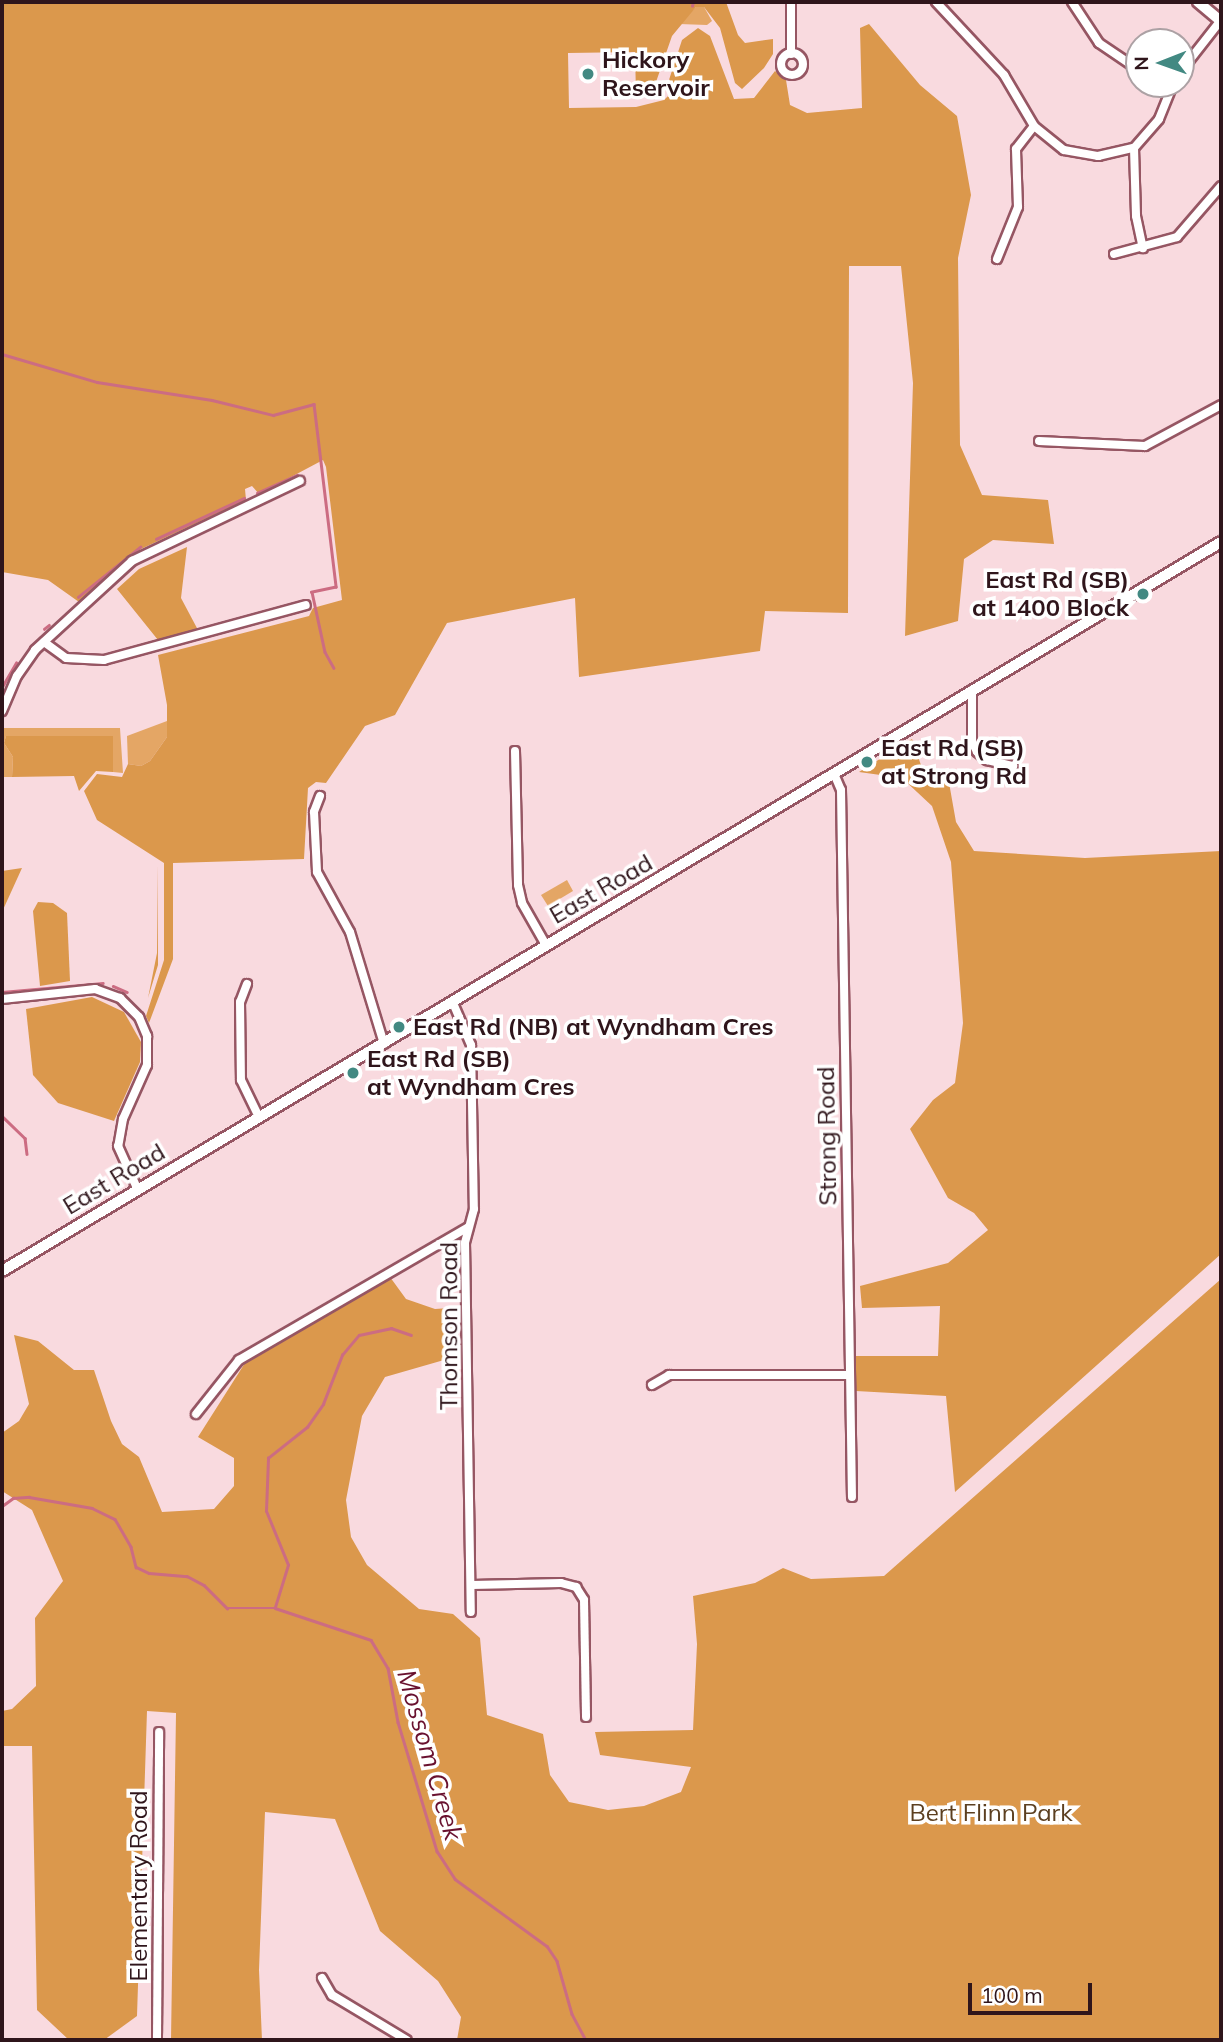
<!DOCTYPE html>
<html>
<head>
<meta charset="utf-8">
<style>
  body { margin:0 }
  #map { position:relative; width:1223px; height:2042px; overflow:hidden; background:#f9dadf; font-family:Mulish,sans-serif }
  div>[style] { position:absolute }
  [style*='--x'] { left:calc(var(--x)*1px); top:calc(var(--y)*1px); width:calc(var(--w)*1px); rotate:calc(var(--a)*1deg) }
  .green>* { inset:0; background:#e4a665 }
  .forest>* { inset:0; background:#db984c }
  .stream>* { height:2.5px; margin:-1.25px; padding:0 1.25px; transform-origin:1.25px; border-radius:1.25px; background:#cc6c82 }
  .roads { filter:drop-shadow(2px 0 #965663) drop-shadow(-2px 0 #965663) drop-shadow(0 2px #965663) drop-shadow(0 -2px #965663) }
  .minor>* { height:8px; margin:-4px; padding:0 4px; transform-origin:4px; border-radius:4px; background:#fff }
  .minor>.ring { margin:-4px; padding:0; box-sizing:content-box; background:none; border:8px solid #fff; border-radius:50% }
  .tertiary>* { height:10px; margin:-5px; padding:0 5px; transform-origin:5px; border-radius:5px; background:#fff }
  .secondary>* { height:10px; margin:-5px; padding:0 5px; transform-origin:5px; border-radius:5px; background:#fff }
  .dots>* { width:19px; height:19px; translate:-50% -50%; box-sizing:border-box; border:4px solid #fff; border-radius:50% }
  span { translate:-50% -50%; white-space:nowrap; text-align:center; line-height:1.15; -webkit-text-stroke:7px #fff; paint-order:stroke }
  .poi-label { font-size:24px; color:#2f151b; font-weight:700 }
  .left { translate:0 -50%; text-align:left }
  .right { translate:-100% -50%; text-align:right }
  .street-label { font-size:24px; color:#2f151b }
  .park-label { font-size:24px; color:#5c3f20 }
  .water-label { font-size:26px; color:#69112f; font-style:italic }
  .frame { position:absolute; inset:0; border:4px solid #2f151b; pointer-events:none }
  .north { position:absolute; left:1125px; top:28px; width:70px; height:70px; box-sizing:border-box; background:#fff; border:2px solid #aca1a4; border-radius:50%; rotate:269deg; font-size:19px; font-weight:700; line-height:28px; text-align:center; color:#2f151b }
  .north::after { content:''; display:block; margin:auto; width:24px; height:32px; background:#428982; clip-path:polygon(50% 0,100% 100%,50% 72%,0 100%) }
  .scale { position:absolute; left:968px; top:1983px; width:124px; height:32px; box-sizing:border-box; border:4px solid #2f151b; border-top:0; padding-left:9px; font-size:21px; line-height:24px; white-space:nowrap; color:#2f151b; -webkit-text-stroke:5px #fff; paint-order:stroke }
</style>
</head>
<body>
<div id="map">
  <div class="green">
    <i style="clip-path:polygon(696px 7px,704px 7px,712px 21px,707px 25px,679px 24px)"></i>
    <i style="clip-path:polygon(167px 721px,167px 737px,150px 761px,141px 766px,128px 764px,127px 736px)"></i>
    <i style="clip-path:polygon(3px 728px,120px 728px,123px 773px,113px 772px,113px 736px,6px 736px,4px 743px,13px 757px,12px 777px,2px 777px)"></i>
    <i style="clip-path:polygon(567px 880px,573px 891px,548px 906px,541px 895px)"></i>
  </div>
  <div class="forest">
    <i style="clip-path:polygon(2px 2px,726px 2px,738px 35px,745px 43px,773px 39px,773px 54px,764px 68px,742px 89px,735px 83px,720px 28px,704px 7px,696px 7px,672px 36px,656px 82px,649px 90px,636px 95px,635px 52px,568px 53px,569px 108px,636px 107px,664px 100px,670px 94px,667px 86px,682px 40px,698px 28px,710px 36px,734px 99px,754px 98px,775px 71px,786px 80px,790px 105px,807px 113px,862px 108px,860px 28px,869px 24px,920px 85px,957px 116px,971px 195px,958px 258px,960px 445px,982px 495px,1048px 500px,1054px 544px,993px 540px,964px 559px,958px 621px,905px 636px,913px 383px,901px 266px,849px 266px,848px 613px,765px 611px,760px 651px,579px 677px,575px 598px,447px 623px,395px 715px,365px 726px,326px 783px,316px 782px,308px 788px,304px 859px,173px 863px,173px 959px,149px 1023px,146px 1016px,164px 960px,164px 863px,97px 820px,84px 791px,97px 774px,122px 777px,128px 764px,141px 766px,150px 761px,167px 737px,167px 705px,158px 655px,309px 616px,313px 608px,342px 600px,326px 467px,323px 460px,259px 494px,252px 486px,245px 489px,246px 500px,141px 549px,79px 602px,48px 580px,2px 572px)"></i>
    <i style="clip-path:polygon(187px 547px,181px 598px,198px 630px,158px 640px,117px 589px,139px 569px)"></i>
    <i style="clip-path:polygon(6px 736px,113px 736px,113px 772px,96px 771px,79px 791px,74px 776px,12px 777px,13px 757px,4px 743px)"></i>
    <i style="clip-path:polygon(912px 739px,923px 771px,948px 777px,956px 822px,974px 851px,1085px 858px,1221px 851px,1221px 1254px,955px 1492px,946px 1396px,856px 1391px,856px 1356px,938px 1356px,940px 1306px,862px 1308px,860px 1286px,948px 1263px,988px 1230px,974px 1213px,948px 1198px,910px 1129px,933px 1100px,955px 1083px,963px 1023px,951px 862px,932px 806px,902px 778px,859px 772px)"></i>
    <i style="clip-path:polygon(158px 864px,158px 965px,148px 998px,157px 953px)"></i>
    <i style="clip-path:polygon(22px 868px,2px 912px,2px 871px)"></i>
    <i style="clip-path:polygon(38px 902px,53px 903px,67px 913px,70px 981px,40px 986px,33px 911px)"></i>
    <i style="clip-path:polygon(92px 997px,124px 1012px,141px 1042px,140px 1062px,114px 1121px,58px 1103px,33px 1075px,26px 1009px)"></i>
    <i style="clip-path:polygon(390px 1277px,406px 1299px,435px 1309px,450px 1308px,456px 1344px,444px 1360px,385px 1377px,362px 1416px,346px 1500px,351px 1537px,367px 1565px,419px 1609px,453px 1614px,480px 1638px,487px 1715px,543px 1734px,550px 1775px,569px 1802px,608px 1810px,644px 1806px,681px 1792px,691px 1767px,600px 1755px,595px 1732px,693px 1730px,697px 1644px,693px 1596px,755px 1583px,783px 1568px,811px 1579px,884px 1576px,1221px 1279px,1221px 2040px,457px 2040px,461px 2017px,438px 1981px,380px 1931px,335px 1819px,265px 1812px,259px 1970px,262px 2040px,171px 2040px,176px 1713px,147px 1711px,137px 2016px,104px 2040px,69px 2040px,37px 2010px,32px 1746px,2px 1746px,2px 1711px,12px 1709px,36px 1686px,35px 1618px,63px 1581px,32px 1510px,2px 1491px,2px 1433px,19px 1421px,29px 1404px,14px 1335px,38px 1341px,74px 1370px,94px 1370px,111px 1421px,122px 1444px,139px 1457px,162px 1512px,214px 1509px,234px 1486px,234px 1458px,198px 1437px,245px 1363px)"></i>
  </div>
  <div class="stream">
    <i style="--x:692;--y:6;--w:4;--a:-76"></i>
    <i style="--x:2;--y:354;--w:99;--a:16.4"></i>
    <i style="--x:97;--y:382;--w:116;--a:8.9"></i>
    <i style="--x:212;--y:400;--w:63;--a:13.8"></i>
    <i style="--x:273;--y:415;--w:42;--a:-15"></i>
    <i style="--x:314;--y:404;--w:184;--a:83.1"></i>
    <i style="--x:336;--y:587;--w:25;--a:168"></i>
    <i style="--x:312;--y:592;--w:61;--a:77.8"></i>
    <i style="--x:325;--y:652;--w:18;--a:61"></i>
    <i style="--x:257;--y:493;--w:44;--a:-24.2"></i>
    <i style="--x:156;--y:539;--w:97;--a:-25"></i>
    <i style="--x:78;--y:597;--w:80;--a:-38.9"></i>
    <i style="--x:44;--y:629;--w:6;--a:-39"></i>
    <i style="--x:2;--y:687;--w:28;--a:-60"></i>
    <i style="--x:113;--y:986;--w:15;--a:23"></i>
    <i style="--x:2;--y:992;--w:101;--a:-5.1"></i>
    <i style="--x:2;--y:1116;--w:32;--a:44"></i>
    <i style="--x:25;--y:1138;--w:16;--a:83"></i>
    <i style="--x:2;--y:1506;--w:14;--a:-36"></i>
    <i style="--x:13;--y:1498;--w:16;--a:-4"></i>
    <i style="--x:29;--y:1497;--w:64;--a:9.9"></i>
    <i style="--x:92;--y:1508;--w:25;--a:26"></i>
    <i style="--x:115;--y:1519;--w:32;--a:60"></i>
    <i style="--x:131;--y:1547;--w:21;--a:76"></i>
    <i style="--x:136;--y:1567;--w:14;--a:25"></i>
    <i style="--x:149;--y:1573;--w:38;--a:5"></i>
    <i style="--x:187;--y:1576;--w:19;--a:28"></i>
    <i style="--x:204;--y:1585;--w:33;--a:45"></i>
    <i style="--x:227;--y:1608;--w:48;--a:0"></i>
    <i style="--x:275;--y:1608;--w:101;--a:18.4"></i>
    <i style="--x:371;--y:1640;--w:33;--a:59"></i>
    <i style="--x:388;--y:1668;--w:55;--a:79.5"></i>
    <i style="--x:398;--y:1722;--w:135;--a:73.2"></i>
    <i style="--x:437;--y:1851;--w:33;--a:57"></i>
    <i style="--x:455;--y:1879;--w:114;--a:36.1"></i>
    <i style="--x:547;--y:1946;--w:18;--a:56"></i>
    <i style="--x:557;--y:1961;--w:55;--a:74.2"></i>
    <i style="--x:572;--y:2014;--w:30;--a:62"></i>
    <i style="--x:275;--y:1607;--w:44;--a:-72.8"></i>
    <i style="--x:288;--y:1565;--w:58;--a:-112.2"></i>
    <i style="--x:266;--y:1511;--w:53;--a:-87.8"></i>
    <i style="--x:268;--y:1458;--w:50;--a:-38.5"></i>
    <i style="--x:307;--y:1427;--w:28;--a:-55"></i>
    <i style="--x:323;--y:1404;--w:53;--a:-68.8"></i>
    <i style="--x:342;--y:1355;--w:26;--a:-50"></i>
    <i style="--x:359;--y:1335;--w:33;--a:-12"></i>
    <i style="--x:391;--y:1328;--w:21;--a:19"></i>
  </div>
  <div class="roads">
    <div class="minor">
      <i style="--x:936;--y:2;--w:100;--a:47"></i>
      <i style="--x:1004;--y:75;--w:59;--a:59.5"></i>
      <i style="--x:1034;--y:126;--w:38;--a:39"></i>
      <i style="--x:1064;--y:150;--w:35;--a:10"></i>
      <i style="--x:1098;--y:156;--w:37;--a:-13"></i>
      <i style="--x:1134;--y:148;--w:38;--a:-49"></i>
      <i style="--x:1159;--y:119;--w:38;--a:-68"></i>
      <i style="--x:1072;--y:2;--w:49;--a:56.6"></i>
      <i style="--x:1099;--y:43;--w:48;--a:34"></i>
      <i class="ring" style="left:781px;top:53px;width:14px;height:14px"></i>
      <i style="--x:791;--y:54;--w:52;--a:-90"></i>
      <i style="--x:1181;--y:71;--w:65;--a:-51.9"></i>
      <i style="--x:1134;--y:148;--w:68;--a:88.3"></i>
      <i style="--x:1136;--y:216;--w:33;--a:78"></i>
      <i style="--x:1114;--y:254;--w:65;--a:-15.1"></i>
      <i style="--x:1177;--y:237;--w:67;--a:-49.2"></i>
      <i style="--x:997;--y:259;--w:56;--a:-68"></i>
      <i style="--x:1018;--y:207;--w:58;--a:-92"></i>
      <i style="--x:1016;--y:149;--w:29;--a:-52"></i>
      <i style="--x:1039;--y:441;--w:106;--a:2.7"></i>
      <i style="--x:1145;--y:446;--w:86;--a:-28.3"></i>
      <i style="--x:44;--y:642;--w:27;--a:36"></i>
      <i style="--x:66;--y:658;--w:38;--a:3"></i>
      <i style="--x:104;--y:660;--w:209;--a:-15.2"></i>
      <i style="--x:972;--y:690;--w:52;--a:90"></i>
      <i style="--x:972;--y:742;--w:11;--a:63"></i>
      <i style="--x:977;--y:752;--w:13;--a:39"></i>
      <i style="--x:987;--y:760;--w:27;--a:13"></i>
      <i style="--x:2;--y:711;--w:38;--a:-67"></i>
      <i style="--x:17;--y:676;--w:32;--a:-55"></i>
      <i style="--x:35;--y:650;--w:132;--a:-42.5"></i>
      <i style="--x:132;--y:561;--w:186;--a:-25.5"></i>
      <i style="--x:515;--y:751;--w:134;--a:88.7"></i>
      <i style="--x:518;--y:885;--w:18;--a:77"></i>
      <i style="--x:522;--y:903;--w:48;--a:60.3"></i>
      <i style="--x:835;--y:776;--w:15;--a:67"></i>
      <i style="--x:841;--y:790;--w:707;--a:89.11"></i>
      <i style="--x:320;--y:796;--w:17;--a:111"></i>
      <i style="--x:314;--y:812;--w:60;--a:87.1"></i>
      <i style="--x:317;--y:872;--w:68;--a:61.2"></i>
      <i style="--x:350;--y:932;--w:117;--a:73.1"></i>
      <i style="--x:247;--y:984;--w:19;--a:111"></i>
      <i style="--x:240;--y:1002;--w:78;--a:89.3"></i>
      <i style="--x:241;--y:1080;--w:41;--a:64.1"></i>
      <i style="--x:2;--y:999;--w:94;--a:-6.1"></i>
      <i style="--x:95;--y:989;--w:27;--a:20"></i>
      <i style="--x:120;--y:998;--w:27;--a:45"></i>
      <i style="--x:139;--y:1017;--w:21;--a:67"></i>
      <i style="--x:147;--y:1036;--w:29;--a:90"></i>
      <i style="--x:147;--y:1065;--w:59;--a:114"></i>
      <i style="--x:123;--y:1119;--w:27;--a:100"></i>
      <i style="--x:118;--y:1146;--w:46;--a:65.7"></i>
      <i style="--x:453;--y:1003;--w:46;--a:66.8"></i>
      <i style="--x:471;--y:1045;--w:164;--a:89"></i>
      <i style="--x:474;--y:1209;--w:35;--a:105"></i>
      <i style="--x:465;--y:1243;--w:369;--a:89.1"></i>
      <i style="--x:652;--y:1385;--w:20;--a:-30"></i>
      <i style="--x:669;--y:1375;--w:181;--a:0"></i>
      <i style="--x:196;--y:1414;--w:69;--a:-51.5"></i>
      <i style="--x:239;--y:1360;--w:265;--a:-30.1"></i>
      <i style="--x:472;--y:1585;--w:89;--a:-1.3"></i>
      <i style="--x:561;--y:1583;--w:16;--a:15"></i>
      <i style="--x:576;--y:1587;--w:15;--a:58"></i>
      <i style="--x:584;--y:1600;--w:117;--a:89"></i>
      <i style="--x:322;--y:1978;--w:20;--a:60"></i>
      <i style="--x:332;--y:1995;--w:87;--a:31"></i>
      <i style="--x:157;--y:2040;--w:308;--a:-89.6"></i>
    </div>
    <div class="tertiary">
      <i style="--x:1198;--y:2;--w:30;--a:40"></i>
    </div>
    <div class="secondary">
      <i style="--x:2;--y:1271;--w:1420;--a:-30.88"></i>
    </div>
  </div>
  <div class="dots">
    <i style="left:588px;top:74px;background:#428982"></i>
    <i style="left:1143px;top:594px;background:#428982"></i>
    <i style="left:867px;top:762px;background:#428982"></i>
    <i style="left:399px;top:1027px;background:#428982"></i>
    <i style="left:353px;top:1073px;background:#428982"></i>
  </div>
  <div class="poi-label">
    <span class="left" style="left:602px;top:74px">Hickory<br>Reservoir</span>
    <span class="right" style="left:1129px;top:594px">East Rd (SB)<br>at 1400 Block</span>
    <span class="left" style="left:881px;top:762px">East Rd (SB)<br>at Strong Rd</span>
    <span class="left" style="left:413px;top:1027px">East Rd (NB) at Wyndham Cres</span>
    <span class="left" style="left:367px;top:1073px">East Rd (SB)<br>at Wyndham Cres</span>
  </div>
  <div class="street-label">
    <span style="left:601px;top:889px;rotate:-30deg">East Road</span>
    <span style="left:827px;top:1136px;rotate:-91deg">Strong Road</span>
    <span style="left:114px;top:1179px;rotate:-31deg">East Road</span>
    <span style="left:449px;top:1326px;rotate:-90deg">Thomson Road</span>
    <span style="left:139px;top:1886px;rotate:-90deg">Elementary Road</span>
  </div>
  <div class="park-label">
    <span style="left:991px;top:1813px">Bert Flinn Park</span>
  </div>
  <div class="water-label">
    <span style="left:430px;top:1755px;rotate:74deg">Mossom Creek</span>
  </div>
  <div class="frame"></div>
  <div class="north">N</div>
  <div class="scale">100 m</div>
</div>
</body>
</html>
